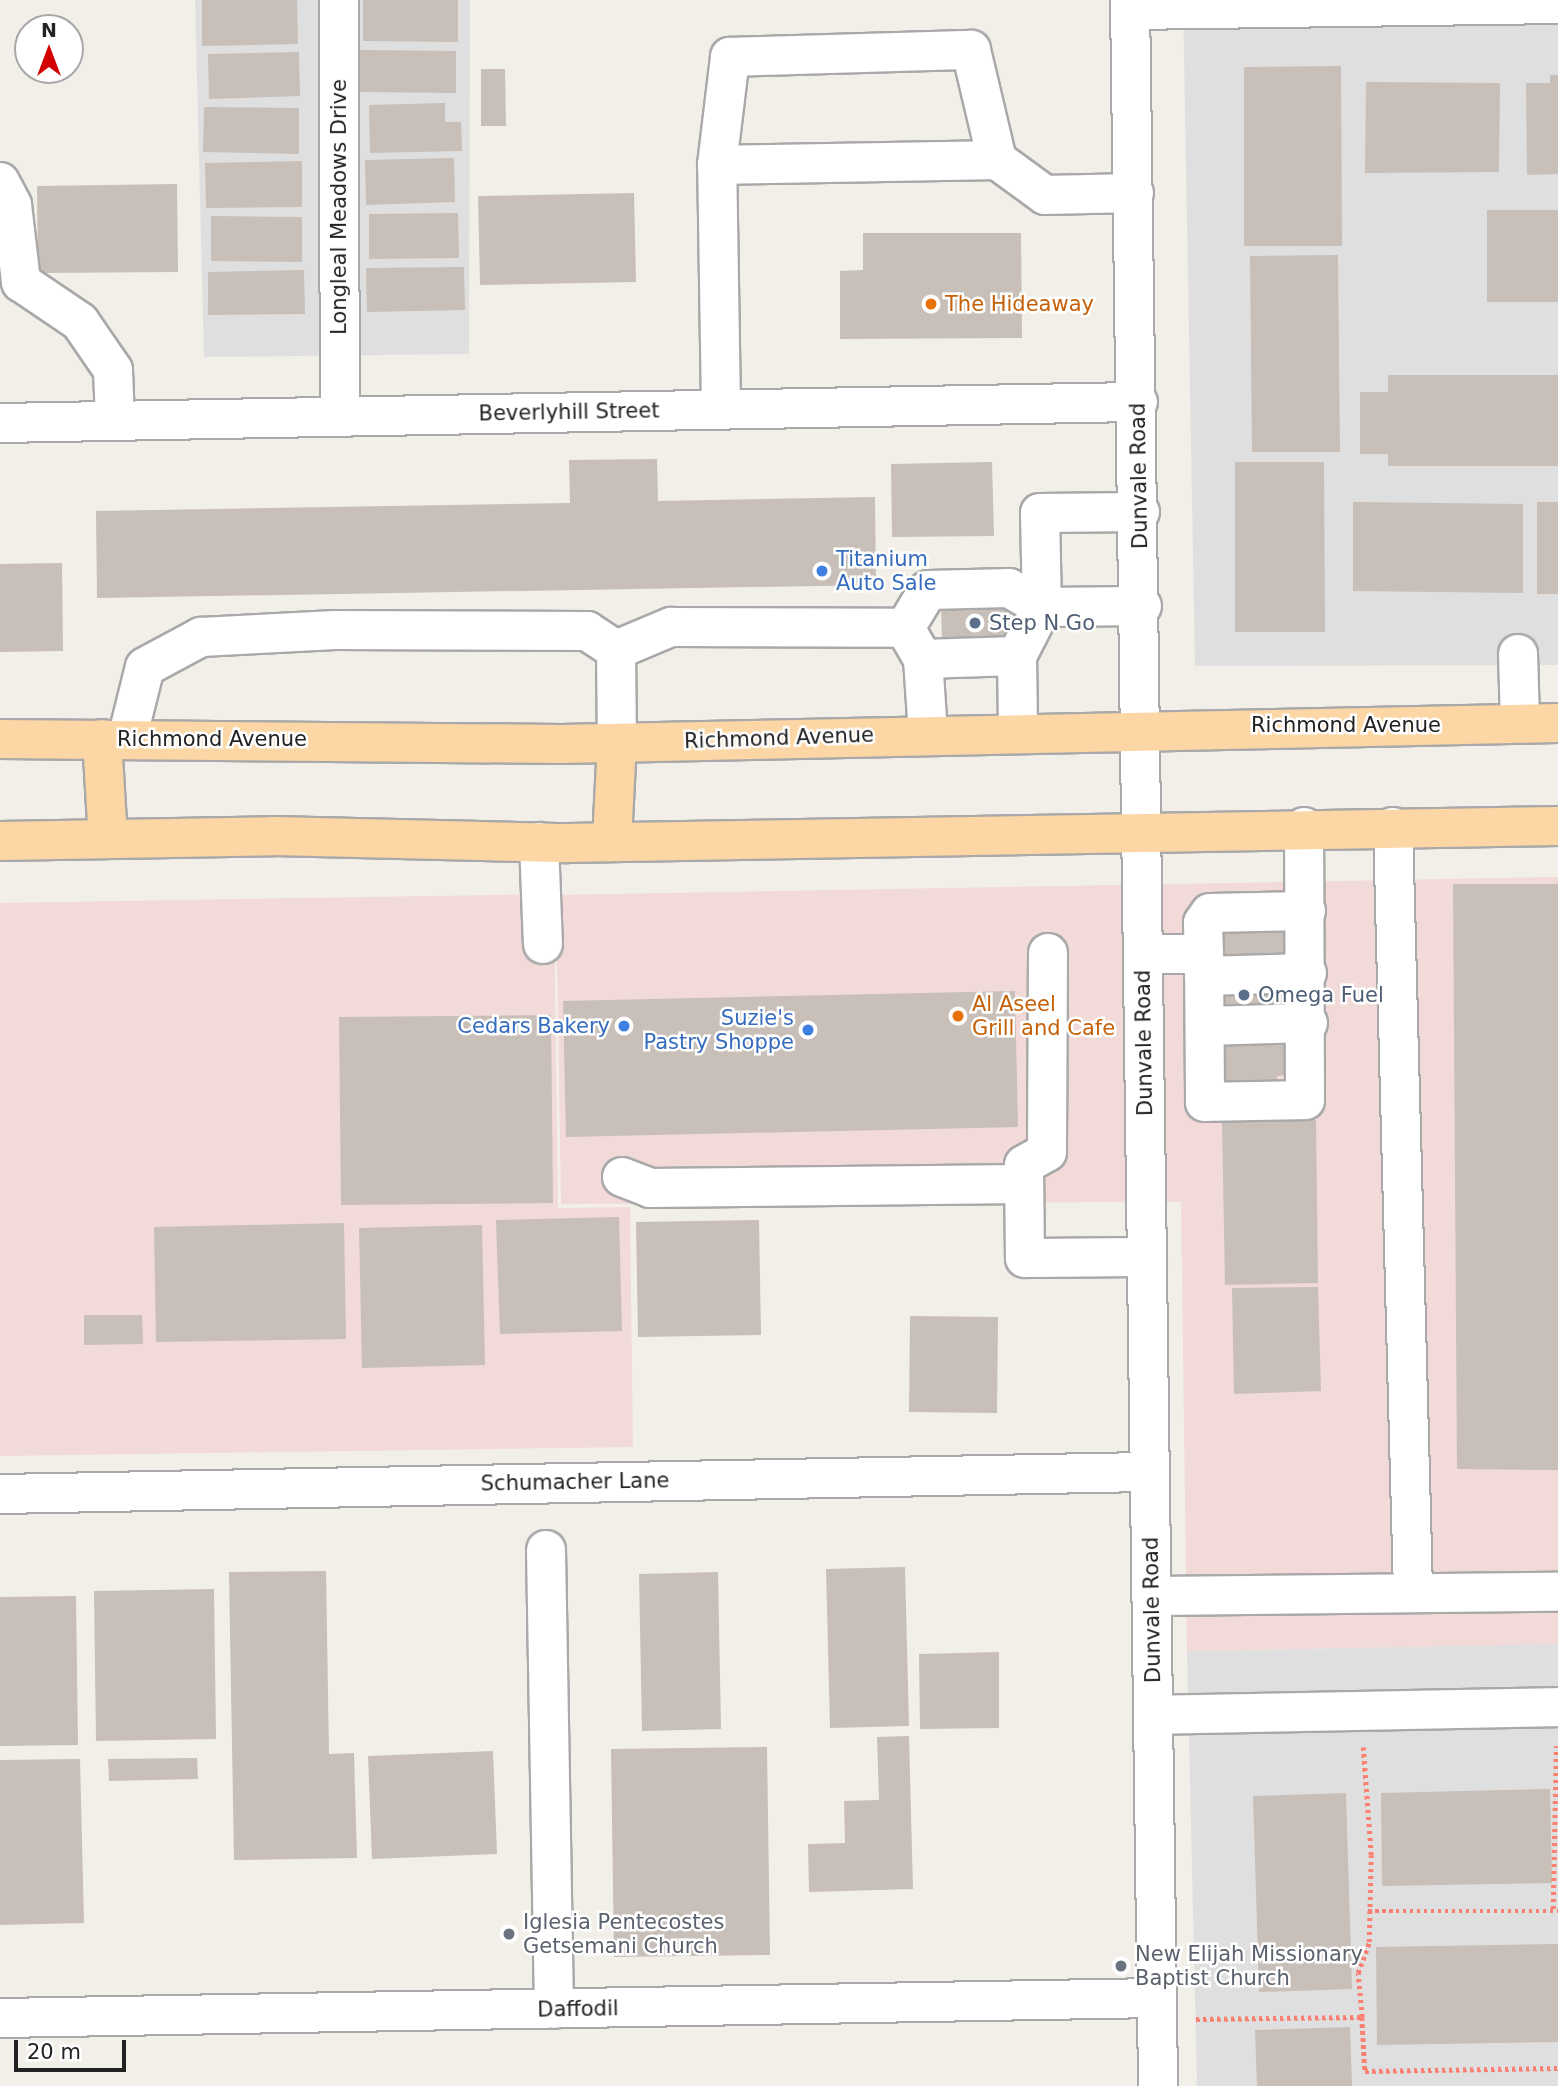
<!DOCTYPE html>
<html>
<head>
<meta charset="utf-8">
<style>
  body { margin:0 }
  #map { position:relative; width:1558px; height:2086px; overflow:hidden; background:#f2efe9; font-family:"DejaVu Sans",sans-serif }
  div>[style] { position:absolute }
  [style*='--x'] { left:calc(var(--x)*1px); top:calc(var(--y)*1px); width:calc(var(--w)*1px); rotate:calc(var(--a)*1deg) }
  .residential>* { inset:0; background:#e0dfdf }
  .commercial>* { inset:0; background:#f2dad9 }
  .building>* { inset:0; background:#c7bfb8 }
  .path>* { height:4.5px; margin-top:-2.25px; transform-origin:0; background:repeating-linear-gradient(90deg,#fa8072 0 3.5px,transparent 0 7px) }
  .roads { filter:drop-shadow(2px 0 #a9a9a9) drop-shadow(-2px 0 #a9a9a9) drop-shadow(0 2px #a9a9a9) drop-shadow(0 -2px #a9a9a9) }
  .minor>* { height:38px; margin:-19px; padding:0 19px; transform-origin:19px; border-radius:19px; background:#fff }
  .major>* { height:38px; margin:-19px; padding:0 19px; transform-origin:19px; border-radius:19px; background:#fcd6a4 }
  .dots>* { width:19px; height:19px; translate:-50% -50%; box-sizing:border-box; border:4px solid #fff; border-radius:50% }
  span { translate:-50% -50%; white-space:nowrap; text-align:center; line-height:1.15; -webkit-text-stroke:5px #fff; paint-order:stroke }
  .street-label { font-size:21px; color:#222 }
  .food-label { font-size:21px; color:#c56008 }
  .left { translate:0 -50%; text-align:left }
  .shop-label { font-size:21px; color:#366cbe }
  .right { translate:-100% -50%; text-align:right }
  .service-label { font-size:21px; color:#4e5e75 }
  .worship-label { font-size:21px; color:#5b616d }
  .north { position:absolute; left:14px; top:14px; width:70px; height:70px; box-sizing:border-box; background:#fff; border:2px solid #a7a7a7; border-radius:50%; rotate:0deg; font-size:19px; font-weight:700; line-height:28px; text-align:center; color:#222 }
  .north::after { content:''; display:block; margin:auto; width:24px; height:32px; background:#d40000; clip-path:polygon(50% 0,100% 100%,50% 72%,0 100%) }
  .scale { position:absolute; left:14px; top:2040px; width:112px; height:32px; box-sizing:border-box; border:4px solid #222; border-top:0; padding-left:9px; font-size:21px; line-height:24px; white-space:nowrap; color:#222; -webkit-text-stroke:5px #fff; paint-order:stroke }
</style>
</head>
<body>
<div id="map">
  <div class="residential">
    <i style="clip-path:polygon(195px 0,470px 0,469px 354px,204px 357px)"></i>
    <i style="clip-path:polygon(1183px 0,1558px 0,1558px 665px,1195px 666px)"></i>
    <i style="clip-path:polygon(1558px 1644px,1558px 2086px,1197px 2086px,1187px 1651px)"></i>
  </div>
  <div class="commercial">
    <i style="clip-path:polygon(1558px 877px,1558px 1644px,1187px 1651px,1181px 1202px,561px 1204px,556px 895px)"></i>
    <i style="clip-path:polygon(554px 894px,558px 1208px,630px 1207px,633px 1447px,0 1456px,0 903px)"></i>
  </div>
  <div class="building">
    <i style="clip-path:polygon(202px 0,297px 0,298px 44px,202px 46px)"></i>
    <i style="clip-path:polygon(363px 0,458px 0,458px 42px,363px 41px)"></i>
    <i style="clip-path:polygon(360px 50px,456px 51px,456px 93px,359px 92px)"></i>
    <i style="clip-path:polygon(299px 52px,300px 96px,209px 99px,208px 54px)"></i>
    <i style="clip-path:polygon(1341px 66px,1342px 246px,1244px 246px,1244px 67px)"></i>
    <i style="clip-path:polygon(481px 69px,505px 69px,506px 126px,481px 126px)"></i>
    <i style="clip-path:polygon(1550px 75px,1558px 75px,1558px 174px,1527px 175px,1526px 83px,1550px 83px)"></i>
    <i style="clip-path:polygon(1366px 82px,1500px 83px,1499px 172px,1365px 173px)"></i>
    <i style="clip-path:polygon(445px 103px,445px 122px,461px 122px,462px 151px,370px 153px,369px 105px)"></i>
    <i style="clip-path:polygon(204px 107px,299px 108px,299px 154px,203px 152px)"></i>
    <i style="clip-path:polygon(454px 158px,455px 202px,366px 205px,365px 160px)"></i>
    <i style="clip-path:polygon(302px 161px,302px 207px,206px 208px,205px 163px)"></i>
    <i style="clip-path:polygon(177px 184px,178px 272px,38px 273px,37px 186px)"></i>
    <i style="clip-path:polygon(634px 193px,636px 282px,480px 285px,478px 196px)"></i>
    <i style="clip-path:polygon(1487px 210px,1558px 210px,1558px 302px,1487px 302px)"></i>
    <i style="clip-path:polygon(458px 213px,459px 258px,369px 259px,369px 214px)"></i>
    <i style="clip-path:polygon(211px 216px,302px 217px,302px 262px,211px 261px)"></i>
    <i style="clip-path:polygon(863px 233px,1021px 233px,1022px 338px,840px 339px,840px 271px,863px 270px)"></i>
    <i style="clip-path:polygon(1338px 255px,1340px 452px,1252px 452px,1250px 256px)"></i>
    <i style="clip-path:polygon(464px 267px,465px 310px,367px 312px,366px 268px)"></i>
    <i style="clip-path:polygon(304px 270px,305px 314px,208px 315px,208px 272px)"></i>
    <i style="clip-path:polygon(1388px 375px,1558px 375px,1558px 466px,1388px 466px,1388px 454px,1360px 454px,1360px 392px,1388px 392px)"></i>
    <i style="clip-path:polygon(657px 459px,658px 501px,875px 497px,876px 585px,97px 598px,96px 511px,570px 503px,569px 460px)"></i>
    <i style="clip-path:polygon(992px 462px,994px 536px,892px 537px,891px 464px)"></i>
    <i style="clip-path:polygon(1235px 462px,1324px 462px,1325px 632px,1235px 632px)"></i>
    <i style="clip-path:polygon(1353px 502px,1523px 504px,1523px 593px,1353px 591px)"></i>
    <i style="clip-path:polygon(1537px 502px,1558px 502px,1558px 594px,1537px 594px)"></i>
    <i style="clip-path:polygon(62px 563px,63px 651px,0 652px,0 564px)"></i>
    <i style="clip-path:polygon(1008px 606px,1009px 638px,942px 640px,941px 607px)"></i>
    <i style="clip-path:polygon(1453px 884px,1558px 884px,1558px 1470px,1457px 1469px)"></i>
    <i style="clip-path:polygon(1285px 921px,1287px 1075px,1277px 1076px,1278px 1121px,1316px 1120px,1318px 1283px,1225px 1285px,1222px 1122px,1232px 1122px,1231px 1086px,1219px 1086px,1217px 922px)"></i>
    <i style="clip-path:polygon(1015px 991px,1018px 1127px,566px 1137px,563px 1001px)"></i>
    <i style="clip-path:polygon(551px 1015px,553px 1203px,341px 1205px,339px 1017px)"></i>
    <i style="clip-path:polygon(619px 1217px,622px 1331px,500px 1334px,496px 1220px)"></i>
    <i style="clip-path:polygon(759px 1220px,761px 1335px,638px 1337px,636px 1222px)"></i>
    <i style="clip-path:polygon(344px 1223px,346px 1339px,156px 1342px,154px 1227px)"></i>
    <i style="clip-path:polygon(482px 1225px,485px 1365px,362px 1368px,359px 1228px)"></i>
    <i style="clip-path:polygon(1318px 1287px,1321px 1391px,1234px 1394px,1232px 1288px)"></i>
    <i style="clip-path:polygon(84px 1315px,142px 1315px,143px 1344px,84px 1345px)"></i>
    <i style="clip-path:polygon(910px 1316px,998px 1317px,997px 1413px,909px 1412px)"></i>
    <i style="clip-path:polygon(905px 1567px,909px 1726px,830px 1728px,826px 1569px)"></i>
    <i style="clip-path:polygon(326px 1571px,329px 1754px,354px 1753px,357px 1858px,234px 1860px,229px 1572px)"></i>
    <i style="clip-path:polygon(718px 1572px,721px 1729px,642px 1731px,639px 1574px)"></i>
    <i style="clip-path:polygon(214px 1589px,216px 1739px,96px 1741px,94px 1591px)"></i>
    <i style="clip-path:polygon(76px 1596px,78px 1745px,0 1746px,0 1597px)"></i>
    <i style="clip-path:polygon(999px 1652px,999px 1728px,920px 1729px,919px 1654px)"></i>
    <i style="clip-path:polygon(909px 1736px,913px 1889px,809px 1892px,808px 1844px,845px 1843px,844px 1801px,879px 1800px,877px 1737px)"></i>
    <i style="clip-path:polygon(767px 1747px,770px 1955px,614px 1957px,611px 1749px)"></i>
    <i style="clip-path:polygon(493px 1751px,497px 1854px,372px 1859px,368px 1756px)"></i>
    <i style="clip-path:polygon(197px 1758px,198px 1779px,109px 1781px,108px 1759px)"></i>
    <i style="clip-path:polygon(80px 1759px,84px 1923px,0 1925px,0 1760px)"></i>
    <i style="clip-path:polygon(1550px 1789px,1552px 1883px,1382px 1886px,1381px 1793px)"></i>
    <i style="clip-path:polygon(1346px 1793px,1352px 1989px,1259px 1992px,1253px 1796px)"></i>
    <i style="clip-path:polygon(1558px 1944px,1558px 2042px,1377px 2045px,1376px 1947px)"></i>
    <i style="clip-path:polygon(1350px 2027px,1352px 2086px,1257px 2086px,1255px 2030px)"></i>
  </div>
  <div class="path">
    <i style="--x:1553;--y:1909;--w:163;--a:-88.9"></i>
    <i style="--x:1368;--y:1911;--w:190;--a:0"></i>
    <i style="--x:1362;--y:2017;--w:54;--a:86.8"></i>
    <i style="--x:1365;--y:2071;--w:193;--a:-0.9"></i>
    <i style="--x:1196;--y:2019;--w:166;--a:-0.7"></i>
    <i style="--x:1362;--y:2017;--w:44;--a:-95.2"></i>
    <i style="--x:1358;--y:1973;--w:33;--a:-70"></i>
    <i style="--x:1369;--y:1942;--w:87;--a:-88.7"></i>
    <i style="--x:1371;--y:1855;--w:108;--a:-94.2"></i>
  </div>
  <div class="roads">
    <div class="minor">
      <i style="--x:339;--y:0;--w:415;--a:89.9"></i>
      <i style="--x:1130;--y:0;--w:2086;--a:89.23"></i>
      <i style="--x:1131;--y:10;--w:427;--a:-0.8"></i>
      <i style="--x:717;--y:165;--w:109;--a:-83.1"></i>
      <i style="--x:730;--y:57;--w:241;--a:-1.7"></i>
      <i style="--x:971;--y:50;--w:113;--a:76.7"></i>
      <i style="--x:0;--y:182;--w:26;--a:62"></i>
      <i style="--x:12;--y:205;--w:78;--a:83.3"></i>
      <i style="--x:21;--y:282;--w:71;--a:34.1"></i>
      <i style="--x:80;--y:322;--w:58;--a:55.5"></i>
      <i style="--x:113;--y:370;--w:50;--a:87.7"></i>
      <i style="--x:721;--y:409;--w:244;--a:-90.9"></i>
      <i style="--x:717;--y:165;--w:280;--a:-1"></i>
      <i style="--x:997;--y:160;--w:59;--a:36.1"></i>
      <i style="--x:1045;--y:195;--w:89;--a:-1.3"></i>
      <i style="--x:0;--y:423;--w:1138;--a:-1.06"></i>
      <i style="--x:1140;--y:512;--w:100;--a:179.4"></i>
      <i style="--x:1040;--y:513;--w:94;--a:88.8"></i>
      <i style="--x:1042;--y:607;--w:100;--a:-0.6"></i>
      <i style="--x:905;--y:628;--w:44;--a:-58.8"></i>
      <i style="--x:928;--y:590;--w:81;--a:-1.4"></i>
      <i style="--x:1009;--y:588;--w:38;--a:30"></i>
      <i style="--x:1042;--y:607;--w:55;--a:117"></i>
      <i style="--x:1017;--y:656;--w:94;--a:178.2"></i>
      <i style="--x:616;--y:650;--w:60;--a:-22.7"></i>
      <i style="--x:671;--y:627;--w:234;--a:0.2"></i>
      <i style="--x:905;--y:628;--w:36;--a:60"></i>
      <i style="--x:923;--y:659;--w:75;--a:86.2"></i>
      <i style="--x:1518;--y:654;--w:69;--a:88.3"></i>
      <i style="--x:1017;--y:656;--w:75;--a:89.2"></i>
      <i style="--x:127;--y:739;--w:74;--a:-76"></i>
      <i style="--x:145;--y:667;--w:64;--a:-28.2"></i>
      <i style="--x:201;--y:637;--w:134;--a:-3"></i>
      <i style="--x:335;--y:630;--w:252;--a:0.2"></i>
      <i style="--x:587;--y:631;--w:35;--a:33"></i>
      <i style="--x:616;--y:650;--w:93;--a:89.4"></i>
      <i style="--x:1393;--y:827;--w:765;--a:88.5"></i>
      <i style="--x:539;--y:842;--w:102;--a:87.8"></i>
      <i style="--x:1048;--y:953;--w:199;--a:90.3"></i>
      <i style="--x:1047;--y:1152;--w:26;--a:151"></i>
      <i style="--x:1024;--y:1165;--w:93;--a:89.4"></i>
      <i style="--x:1025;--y:1258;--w:122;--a:-0.5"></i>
      <i style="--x:1143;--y:954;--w:61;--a:0"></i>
      <i style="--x:1204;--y:954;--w:148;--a:89.6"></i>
      <i style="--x:1205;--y:1102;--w:100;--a:-1.1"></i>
      <i style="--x:1305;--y:1100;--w:273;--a:-90.2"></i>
      <i style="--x:1204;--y:954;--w:31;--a:-92"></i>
      <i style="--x:1203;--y:923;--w:12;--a:-55"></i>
      <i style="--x:1210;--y:913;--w:96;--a:-1.2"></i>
      <i style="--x:1204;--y:976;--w:103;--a:-1.7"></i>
      <i style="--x:1205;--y:1026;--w:103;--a:-1.7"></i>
      <i style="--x:622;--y:1177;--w:30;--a:21"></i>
      <i style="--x:650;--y:1188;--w:374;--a:-0.6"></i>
      <i style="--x:0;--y:1494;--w:1150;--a:-1.1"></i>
      <i style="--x:546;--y:1550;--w:459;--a:89"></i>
      <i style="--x:1151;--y:1596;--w:407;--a:-0.6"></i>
      <i style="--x:1153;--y:1715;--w:405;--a:-1.1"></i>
      <i style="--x:0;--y:2018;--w:1156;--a:-0.99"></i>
    </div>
    <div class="major">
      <i style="--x:0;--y:739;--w:561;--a:0.51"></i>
      <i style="--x:561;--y:744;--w:997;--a:-1.21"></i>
      <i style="--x:102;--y:739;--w:100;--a:86.6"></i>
      <i style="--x:0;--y:841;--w:274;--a:-1"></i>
      <i style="--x:274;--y:836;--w:293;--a:1.4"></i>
      <i style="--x:567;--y:843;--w:991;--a:-0.98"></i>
      <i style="--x:612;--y:841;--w:98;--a:-87.1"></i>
    </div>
  </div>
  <div class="dots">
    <i style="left:931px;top:304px;background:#e8710a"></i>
    <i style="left:822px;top:571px;background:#3f7fe0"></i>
    <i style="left:975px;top:623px;background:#5c6f8a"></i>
    <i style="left:1244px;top:995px;background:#5c6f8a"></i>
    <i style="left:958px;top:1016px;background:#e8710a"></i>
    <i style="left:624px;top:1026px;background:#3f7fe0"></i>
    <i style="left:808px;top:1030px;background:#3f7fe0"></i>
    <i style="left:509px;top:1934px;background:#6b7280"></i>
    <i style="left:1121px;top:1966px;background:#6b7280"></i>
  </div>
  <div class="street-label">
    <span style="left:339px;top:207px;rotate:-90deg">Longleal Meadows Drive</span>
    <span style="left:569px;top:412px;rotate:-1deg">Beverlyhill Street</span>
    <span style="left:1139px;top:476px;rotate:-91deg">Dunvale Road</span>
    <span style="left:1346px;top:725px">Richmond Avenue</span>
    <span style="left:779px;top:738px;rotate:-2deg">Richmond Avenue</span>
    <span style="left:212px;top:739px">Richmond Avenue</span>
    <span style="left:1144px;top:1043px;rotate:-91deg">Dunvale Road</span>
    <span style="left:575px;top:1482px;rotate:-1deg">Schumacher Lane</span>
    <span style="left:1152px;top:1610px;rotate:-91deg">Dunvale Road</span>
    <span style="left:578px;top:2009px;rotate:-1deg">Daffodil</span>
  </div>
  <div class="food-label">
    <span class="left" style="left:945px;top:304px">The Hideaway</span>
    <span class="left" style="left:972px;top:1016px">Al Aseel<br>Grill and Cafe</span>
  </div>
  <div class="shop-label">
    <span class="left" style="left:836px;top:571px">Titanium<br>Auto Sale</span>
    <span class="right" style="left:794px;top:1030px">Suzie's<br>Pastry Shoppe</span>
    <span class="right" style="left:610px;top:1026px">Cedars Bakery</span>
  </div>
  <div class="service-label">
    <span class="left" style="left:989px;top:623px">Step N Go</span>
    <span class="left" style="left:1258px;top:995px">Omega Fuel</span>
  </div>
  <div class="worship-label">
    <span class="left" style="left:523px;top:1934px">Iglesia Pentecostes<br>Getsemani Church</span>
    <span class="left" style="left:1135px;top:1966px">New Elijah Missionary<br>Baptist Church</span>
  </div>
  <div class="north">N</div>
  <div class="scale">20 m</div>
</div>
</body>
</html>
